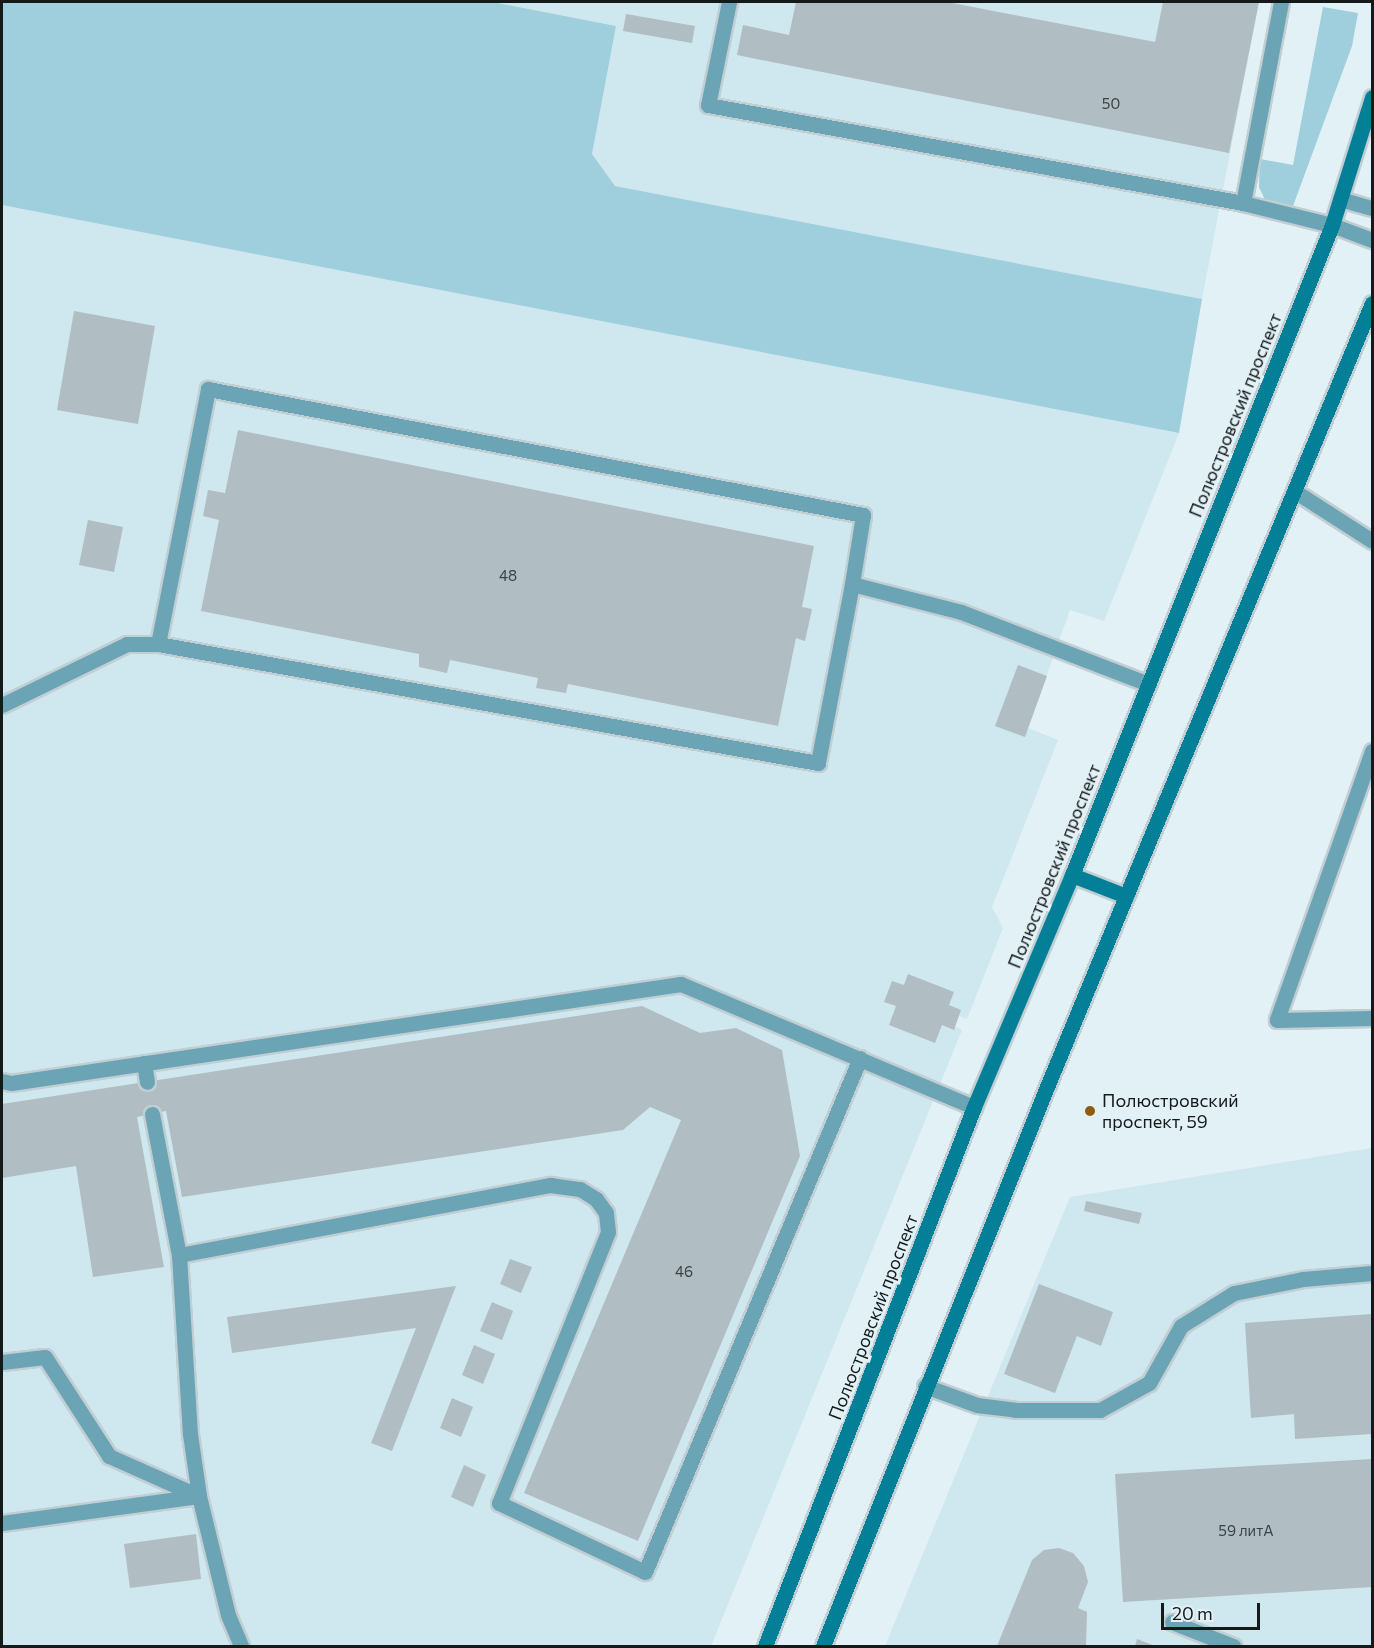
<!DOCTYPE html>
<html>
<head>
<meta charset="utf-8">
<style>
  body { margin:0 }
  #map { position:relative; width:1374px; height:1648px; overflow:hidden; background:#e2f1f6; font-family:Commissioner,sans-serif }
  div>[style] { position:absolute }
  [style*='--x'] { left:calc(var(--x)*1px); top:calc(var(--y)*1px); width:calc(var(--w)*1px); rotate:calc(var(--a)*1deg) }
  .built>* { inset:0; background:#cfe7ee }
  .green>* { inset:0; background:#9fcedc }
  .building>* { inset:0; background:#b0bec3 }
  .roads { filter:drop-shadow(2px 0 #c1ced3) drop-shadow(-2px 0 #c1ced3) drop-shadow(0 2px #c1ced3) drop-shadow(0 -2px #c1ced3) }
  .service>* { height:15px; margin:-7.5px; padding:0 7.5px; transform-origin:7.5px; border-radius:7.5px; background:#6aa4b5 }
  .secondary>* { height:15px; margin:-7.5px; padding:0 7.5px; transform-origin:7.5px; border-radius:7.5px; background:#047f98 }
  .dots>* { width:16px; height:16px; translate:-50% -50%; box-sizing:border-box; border:3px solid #e2f1f6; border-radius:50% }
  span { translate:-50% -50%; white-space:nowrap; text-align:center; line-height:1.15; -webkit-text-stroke:6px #e2f1f6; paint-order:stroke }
  .number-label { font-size:15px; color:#3b4244 }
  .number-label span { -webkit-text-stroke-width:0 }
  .street-label { font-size:18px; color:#14191a }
  .poi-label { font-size:18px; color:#14191a }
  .left { translate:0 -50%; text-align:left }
  .frame { position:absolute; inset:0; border:3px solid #14191a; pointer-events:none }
  .scale { position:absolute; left:1161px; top:1603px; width:99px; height:27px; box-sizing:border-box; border:3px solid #14191a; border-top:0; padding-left:8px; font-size:18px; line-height:21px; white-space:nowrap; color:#14191a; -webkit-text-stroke:4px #e2f1f6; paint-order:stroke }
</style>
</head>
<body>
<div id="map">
  <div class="built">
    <i style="clip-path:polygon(492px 2px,1259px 2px,1202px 299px,615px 186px,592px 154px,616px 26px)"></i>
    <i style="clip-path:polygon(2px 205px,1179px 433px,1104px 621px,1070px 610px,1028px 728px,1058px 740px,992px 907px,1003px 928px,967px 1019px,959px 1016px,955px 1026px,962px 1030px,711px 1646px,2px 1646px)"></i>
    <i style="clip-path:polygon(1372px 1148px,1372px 1646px,885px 1646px,1070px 1197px)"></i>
  </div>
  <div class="green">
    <i style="clip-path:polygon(2px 2px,492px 2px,616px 26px,592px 154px,615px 186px,1202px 299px,1179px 433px,2px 205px)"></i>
    <i style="clip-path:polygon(1323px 7px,1358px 13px,1352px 46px,1293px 206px,1265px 200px,1259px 187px,1260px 159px,1293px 165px)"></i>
  </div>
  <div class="building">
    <i style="clip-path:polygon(796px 2px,947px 2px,1155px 42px,1163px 2px,1259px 2px,1229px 153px,737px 55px,743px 25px,789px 35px)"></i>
    <i style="clip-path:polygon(626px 14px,695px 26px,692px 43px,623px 31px)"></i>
    <i style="clip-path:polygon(74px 311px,155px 326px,138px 424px,57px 410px)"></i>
    <i style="clip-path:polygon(238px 430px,814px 546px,802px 607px,812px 609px,805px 641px,796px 638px,778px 726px,568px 684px,566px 693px,536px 688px,538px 678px,450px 660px,447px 673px,419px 667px,419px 654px,201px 611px,219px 520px,203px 516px,208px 490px,225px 493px)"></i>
    <i style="clip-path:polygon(88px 520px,123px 527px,114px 572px,79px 565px)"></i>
    <i style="clip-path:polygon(1018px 665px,1047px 676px,1025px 737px,995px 726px)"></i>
    <i style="clip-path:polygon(908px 974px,954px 992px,949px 1005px,961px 1010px,954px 1030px,942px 1025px,935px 1043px,889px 1025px,896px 1006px,884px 1002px,892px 981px,904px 985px)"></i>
    <i style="clip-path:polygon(642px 1006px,700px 1033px,736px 1028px,782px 1050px,800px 1156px,638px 1541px,524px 1493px,681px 1120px,650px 1107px,623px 1130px,182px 1197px,166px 1111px,137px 1117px,164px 1267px,93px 1277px,76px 1166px,2px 1178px,2px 1104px)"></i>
    <i style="clip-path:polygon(1086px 1201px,1142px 1213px,1139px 1224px,1084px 1211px)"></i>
    <i style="clip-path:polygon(510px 1259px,532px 1267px,521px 1293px,500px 1284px)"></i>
    <i style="clip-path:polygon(1039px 1284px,1113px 1312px,1101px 1346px,1077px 1336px,1055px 1393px,1004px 1374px)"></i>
    <i style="clip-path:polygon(456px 1286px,392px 1451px,371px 1443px,416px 1328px,232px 1353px,227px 1317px)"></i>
    <i style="clip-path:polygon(492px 1302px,513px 1311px,502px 1340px,480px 1331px)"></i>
    <i style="clip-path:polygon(1372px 1314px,1372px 1434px,1295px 1439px,1294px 1414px,1251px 1418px,1245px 1323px)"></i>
    <i style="clip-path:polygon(474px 1345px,495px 1354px,483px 1384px,462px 1375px)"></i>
    <i style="clip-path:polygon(452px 1398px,473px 1407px,461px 1437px,440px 1428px)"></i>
    <i style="clip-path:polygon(1372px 1459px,1372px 1587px,1123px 1602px,1115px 1474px)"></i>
    <i style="clip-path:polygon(464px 1465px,486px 1475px,473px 1507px,451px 1497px)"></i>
    <i style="clip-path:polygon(196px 1534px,201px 1579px,130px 1588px,124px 1544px)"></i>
    <i style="clip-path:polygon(1059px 1548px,1073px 1553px,1084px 1566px,1088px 1582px,1078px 1608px,1087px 1612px,1086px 1646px,997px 1646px,1032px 1560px,1044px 1550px)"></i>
    <i style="clip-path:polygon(1137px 1639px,1155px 1646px,1135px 1646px)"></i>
  </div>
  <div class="roads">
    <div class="service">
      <i style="--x:729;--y:2;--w:105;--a:101.5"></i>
      <i style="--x:708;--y:105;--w:544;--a:10.38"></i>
      <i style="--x:1243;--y:203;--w:92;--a:13.9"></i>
      <i style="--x:1332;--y:225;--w:43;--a:20.6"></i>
      <i style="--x:1340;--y:199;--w:33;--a:16"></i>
      <i style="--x:1243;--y:203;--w:205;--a:-79.3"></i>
      <i style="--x:1296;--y:492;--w:90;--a:32.8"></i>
      <i style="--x:852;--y:584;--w:182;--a:100.8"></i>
      <i style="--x:818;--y:763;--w:671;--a:-169.78"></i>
      <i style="--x:158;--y:644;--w:260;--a:-78.9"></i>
      <i style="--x:208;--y:389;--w:667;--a:10.89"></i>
      <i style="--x:863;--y:515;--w:70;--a:99.1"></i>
      <i style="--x:852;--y:584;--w:113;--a:14.4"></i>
      <i style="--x:961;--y:612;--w:201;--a:21"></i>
      <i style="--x:2;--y:705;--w:139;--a:-26"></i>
      <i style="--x:127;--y:644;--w:31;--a:0"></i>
      <i style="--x:1372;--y:751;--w:285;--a:109.5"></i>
      <i style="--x:1277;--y:1020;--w:95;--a:-1.2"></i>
      <i style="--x:144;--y:1063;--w:19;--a:81"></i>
      <i style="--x:2;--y:1081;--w:9;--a:13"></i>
      <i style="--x:11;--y:1083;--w:677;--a:-8.41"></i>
      <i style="--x:681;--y:984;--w:318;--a:22.8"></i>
      <i style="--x:152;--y:1114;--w:144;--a:79.2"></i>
      <i style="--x:179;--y:1255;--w:179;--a:86.5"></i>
      <i style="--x:190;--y:1434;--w:63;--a:81.7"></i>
      <i style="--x:199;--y:1496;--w:122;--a:76.3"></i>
      <i style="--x:228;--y:1615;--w:34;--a:67"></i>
      <i style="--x:179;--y:1255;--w:378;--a:-10.7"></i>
      <i style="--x:550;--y:1185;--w:30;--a:8"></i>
      <i style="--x:580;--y:1189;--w:19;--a:32"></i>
      <i style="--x:596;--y:1199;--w:17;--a:54"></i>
      <i style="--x:606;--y:1213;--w:19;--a:84"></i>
      <i style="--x:608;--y:1232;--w:292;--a:111.9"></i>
      <i style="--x:499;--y:1503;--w:161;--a:25.3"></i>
      <i style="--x:645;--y:1572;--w:557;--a:-67.3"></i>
      <i style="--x:2;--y:1362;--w:43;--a:-6.6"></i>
      <i style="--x:45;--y:1357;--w:118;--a:57.1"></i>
      <i style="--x:109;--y:1456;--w:98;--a:24"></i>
      <i style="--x:925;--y:1386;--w:55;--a:20.1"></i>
      <i style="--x:977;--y:1405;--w:38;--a:7"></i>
      <i style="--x:1015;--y:1410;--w:85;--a:0"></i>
      <i style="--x:1100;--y:1410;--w:56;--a:-28.9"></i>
      <i style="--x:1149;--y:1383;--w:65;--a:-60.7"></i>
      <i style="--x:1181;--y:1326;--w:62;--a:-31.9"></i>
      <i style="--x:1234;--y:1293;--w:70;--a:-11.5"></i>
      <i style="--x:1303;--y:1279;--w:69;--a:-5"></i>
      <i style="--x:2;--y:1523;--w:198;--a:-7.8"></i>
      <i style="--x:1172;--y:1622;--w:66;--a:21.5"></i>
    </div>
    <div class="secondary">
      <i style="--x:1072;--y:875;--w:58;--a:21.3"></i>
      <i style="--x:765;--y:1646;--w:578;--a:-68.81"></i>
      <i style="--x:974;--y:1107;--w:252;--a:-67.1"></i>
      <i style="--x:1072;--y:875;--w:700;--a:-68.2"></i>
      <i style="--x:1332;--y:225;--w:134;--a:-72.6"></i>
      <i style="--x:823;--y:1646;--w:595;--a:-68.18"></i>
      <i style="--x:1044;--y:1094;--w:856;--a:-67.48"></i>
    </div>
  </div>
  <div class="dots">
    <i style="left:1090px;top:1111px;background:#905a0f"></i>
  </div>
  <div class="number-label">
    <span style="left:1111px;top:104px">50</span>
    <span style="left:508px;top:576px">48</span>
    <span style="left:684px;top:1272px">46</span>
    <span style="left:1246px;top:1531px">59 литА</span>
  </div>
  <div class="street-label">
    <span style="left:1235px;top:415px;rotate:-68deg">Полюстровский проспект</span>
    <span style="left:1054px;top:866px;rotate:-68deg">Полюстровский проспект</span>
    <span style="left:873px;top:1317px;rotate:-69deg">Полюстровский проспект</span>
  </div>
  <div class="poi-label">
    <span class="left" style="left:1102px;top:1111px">Полюстровский<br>проспект, 59</span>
  </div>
  <div class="frame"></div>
  <div class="scale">20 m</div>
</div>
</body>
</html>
